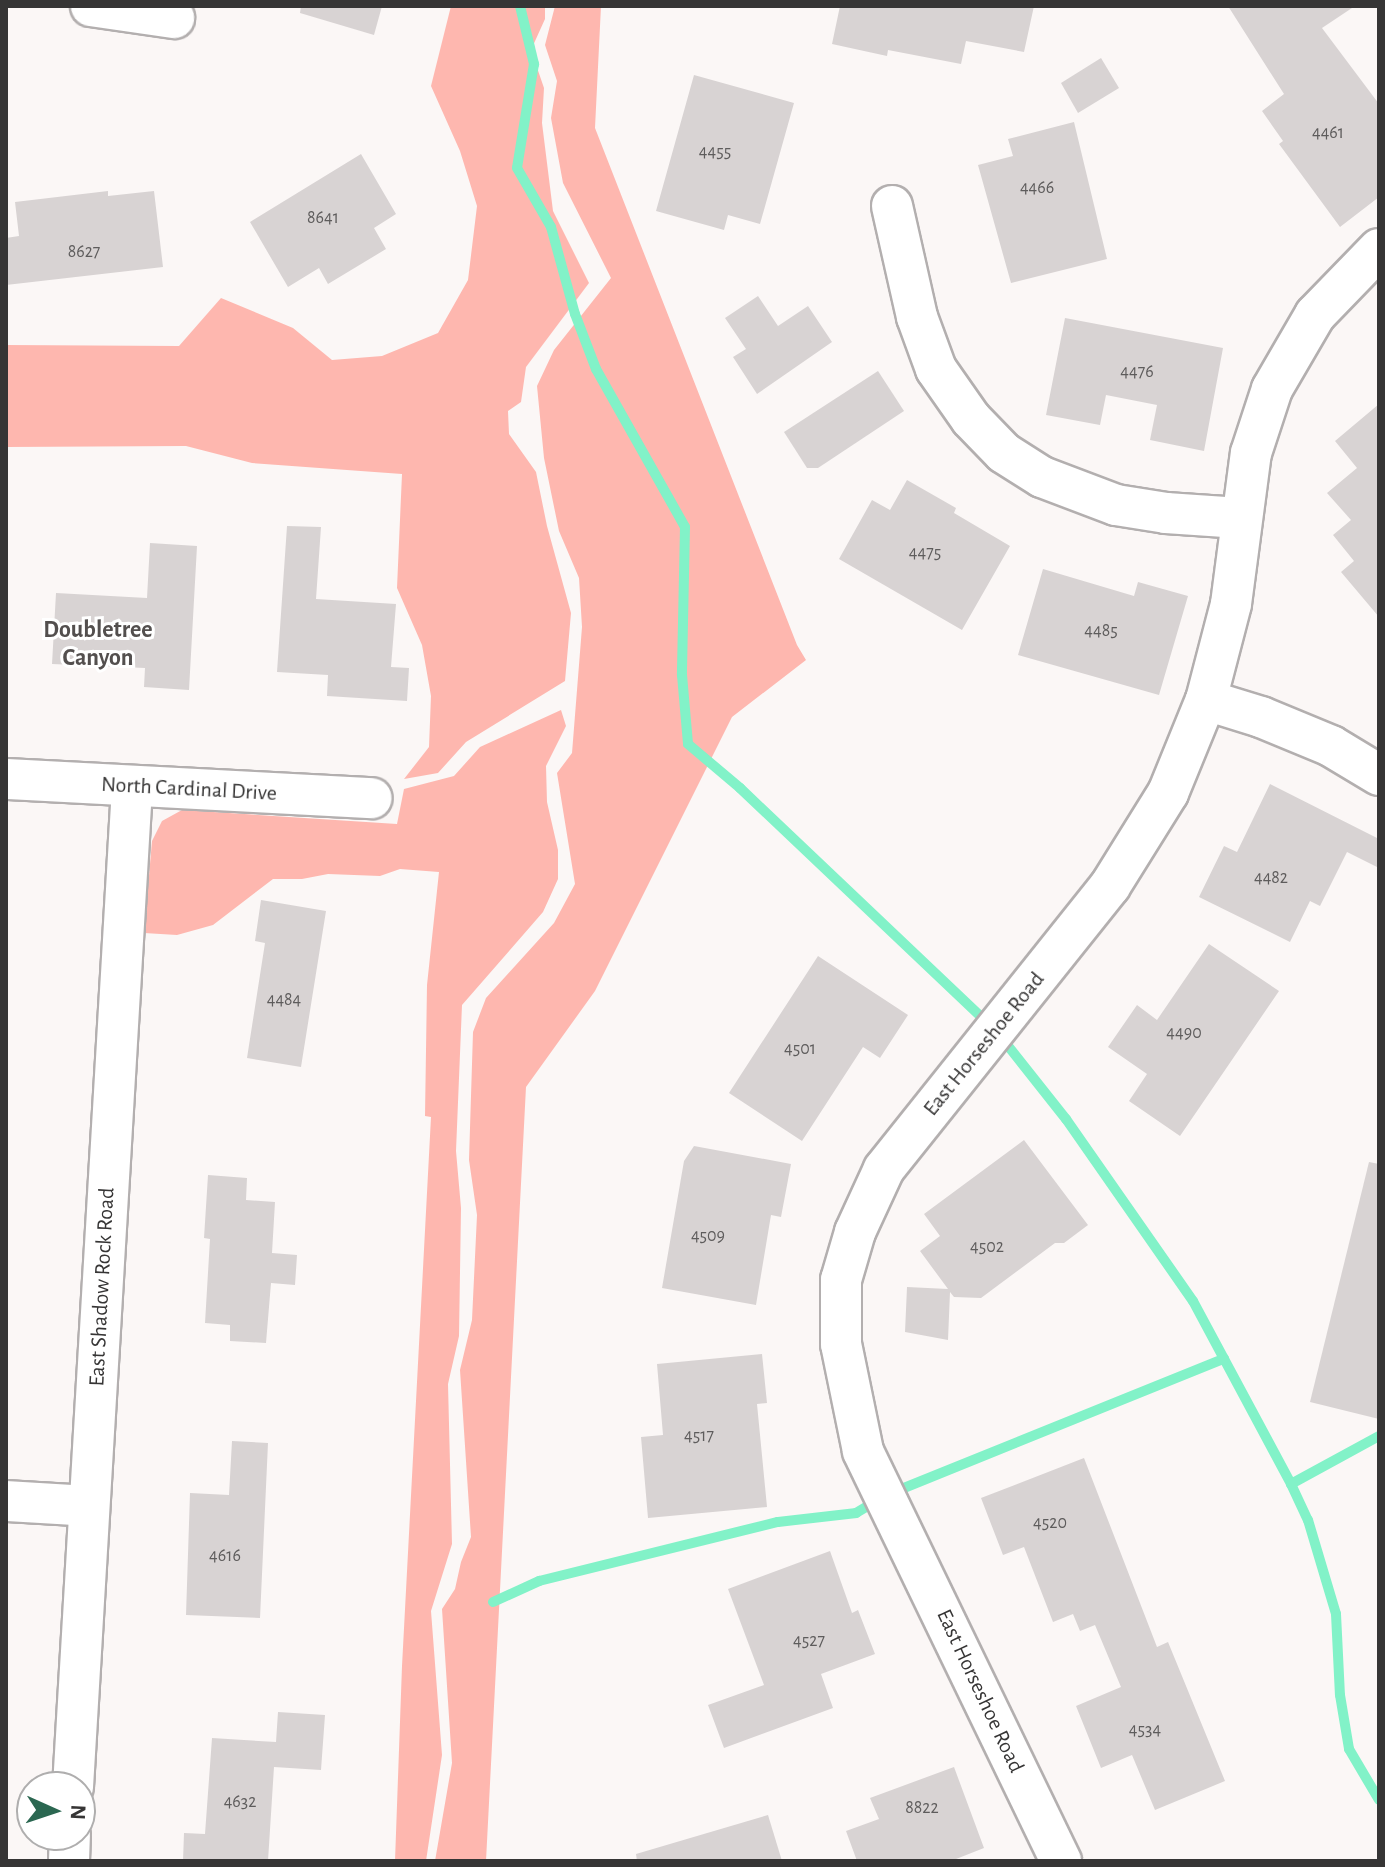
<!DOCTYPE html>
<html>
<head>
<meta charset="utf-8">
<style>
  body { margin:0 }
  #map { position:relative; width:1385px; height:1867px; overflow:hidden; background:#fbf7f6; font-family:"Alegreya Sans",sans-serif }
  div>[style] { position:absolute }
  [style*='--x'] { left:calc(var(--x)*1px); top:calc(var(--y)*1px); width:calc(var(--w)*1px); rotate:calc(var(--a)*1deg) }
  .green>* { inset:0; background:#feb7af }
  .stream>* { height:10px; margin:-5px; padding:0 5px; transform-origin:5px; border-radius:5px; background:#82f2c8 }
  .building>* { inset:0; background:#d8d3d3 }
  .roads { filter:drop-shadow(2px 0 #b3afaf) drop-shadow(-2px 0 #b3afaf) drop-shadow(0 2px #b3afaf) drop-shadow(0 -2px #b3afaf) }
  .minor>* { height:40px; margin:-20px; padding:0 20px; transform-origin:20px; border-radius:20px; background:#fff }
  span { translate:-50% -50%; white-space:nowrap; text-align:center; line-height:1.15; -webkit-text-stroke:6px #fff; paint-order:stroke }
  .number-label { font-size:18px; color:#5e5c5c }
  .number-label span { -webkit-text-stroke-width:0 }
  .street-label { font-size:22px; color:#363535 }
  .neighbourhood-label { font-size:24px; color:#534f4e; font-weight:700 }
  .frame { position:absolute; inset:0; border:8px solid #363535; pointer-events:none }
  .north { position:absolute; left:16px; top:1771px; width:80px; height:80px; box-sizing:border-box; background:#fff; border:2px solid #afaeae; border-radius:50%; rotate:93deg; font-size:22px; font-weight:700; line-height:32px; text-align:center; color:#363535 }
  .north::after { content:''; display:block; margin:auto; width:28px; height:36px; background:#2b6751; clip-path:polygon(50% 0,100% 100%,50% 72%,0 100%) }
</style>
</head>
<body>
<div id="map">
  <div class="green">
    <i style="clip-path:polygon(451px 6px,545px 6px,545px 19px,531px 50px,544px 88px,542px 123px,553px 211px,589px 283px,526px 367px,521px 402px,508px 411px,509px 434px,536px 472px,547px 526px,571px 613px,565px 681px,466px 742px,438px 773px,404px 779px,429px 747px,431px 696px,422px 645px,397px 588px,402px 474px,252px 463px,186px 446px,6px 447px,6px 345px,179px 346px,221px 298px,293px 328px,332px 360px,382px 356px,438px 333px,468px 280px,477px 206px,460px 151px,431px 86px)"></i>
    <i style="clip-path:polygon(555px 6px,601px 6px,595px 128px,797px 645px,806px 660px,732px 717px,595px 991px,526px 1087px,486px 1861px,435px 1861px,452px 1763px,442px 1609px,455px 1589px,461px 1562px,471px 1537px,460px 1370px,472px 1320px,477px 1215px,469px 1160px,473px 1032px,486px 998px,554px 923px,575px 884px,557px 773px,572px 753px,582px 627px,579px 578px,559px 531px,544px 458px,537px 386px,554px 350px,611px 278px,563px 183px,551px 118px,557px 81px,545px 45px)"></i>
    <i style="clip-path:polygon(561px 710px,566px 726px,546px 766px,547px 802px,558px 850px,558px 879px,543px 912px,462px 1005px,456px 1151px,461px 1208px,459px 1336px,448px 1384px,452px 1544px,431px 1611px,442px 1755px,426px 1861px,395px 1861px,402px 1666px,431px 1117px,425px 1116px,427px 985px,439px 872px,400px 869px,380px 876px,328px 874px,302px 879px,273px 879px,213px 925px,177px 935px,144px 933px,152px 841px,162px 821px,182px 810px,397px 824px,404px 789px,454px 776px,480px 747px)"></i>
  </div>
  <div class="stream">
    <i style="--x:520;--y:6;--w:60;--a:76.4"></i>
    <i style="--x:534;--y:64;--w:105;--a:99.3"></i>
    <i style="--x:517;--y:168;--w:68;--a:60"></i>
    <i style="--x:551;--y:227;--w:90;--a:74.6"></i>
    <i style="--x:575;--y:314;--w:59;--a:69.1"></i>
    <i style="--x:596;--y:369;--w:181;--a:60.6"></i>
    <i style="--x:685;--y:527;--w:148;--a:91.2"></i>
    <i style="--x:682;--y:675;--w:69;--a:85"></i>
    <i style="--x:688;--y:744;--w:68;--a:40.2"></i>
    <i style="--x:740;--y:788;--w:344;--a:43.5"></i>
    <i style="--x:1001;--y:1037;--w:105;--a:51.6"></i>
    <i style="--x:1066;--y:1119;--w:222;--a:55.1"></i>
    <i style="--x:1193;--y:1301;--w:208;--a:61.8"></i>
    <i style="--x:1291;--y:1484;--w:40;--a:65"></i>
    <i style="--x:1308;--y:1520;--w:98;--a:73.4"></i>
    <i style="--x:1336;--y:1614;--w:81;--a:87.2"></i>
    <i style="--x:1340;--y:1695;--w:55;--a:80.5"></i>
    <i style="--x:1349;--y:1749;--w:59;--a:59.5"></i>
    <i style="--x:1291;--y:1484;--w:100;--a:-28.6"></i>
    <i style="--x:894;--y:1492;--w:356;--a:-22"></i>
    <i style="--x:493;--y:1602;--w:51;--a:-24.5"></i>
    <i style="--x:539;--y:1581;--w:246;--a:-13.9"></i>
    <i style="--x:778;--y:1522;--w:79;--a:-6.6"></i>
    <i style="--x:856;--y:1513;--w:27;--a:-31"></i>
  </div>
  <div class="building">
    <i style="clip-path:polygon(301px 6px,382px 6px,374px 35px,300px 13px)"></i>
    <i style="clip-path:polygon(840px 6px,1034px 6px,1024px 52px,966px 41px,961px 64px,888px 50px,887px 56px,832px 44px)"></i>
    <i style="clip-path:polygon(1228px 6px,1355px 6px,1322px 28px,1379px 104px,1379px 197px,1340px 227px,1279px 144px,1283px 141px,1262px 111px,1284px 94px)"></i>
    <i style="clip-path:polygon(1101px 58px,1119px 88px,1078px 113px,1061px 83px)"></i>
    <i style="clip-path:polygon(694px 75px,794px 103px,760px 224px,728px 215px,724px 230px,656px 211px)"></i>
    <i style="clip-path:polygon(1074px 122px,1107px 259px,1011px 283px,978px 165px,1013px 156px,1008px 139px)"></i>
    <i style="clip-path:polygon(361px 154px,396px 214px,374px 228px,386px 249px,328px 284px,319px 268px,288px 287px,250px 222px)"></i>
    <i style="clip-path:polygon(108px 191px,108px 196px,154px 191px,163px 267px,6px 285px,6px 238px,19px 236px,15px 202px)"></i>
    <i style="clip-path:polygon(758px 296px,778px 326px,808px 306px,832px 342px,757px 394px,733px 357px,746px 349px,725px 318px)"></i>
    <i style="clip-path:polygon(1065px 318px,1223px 348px,1204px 451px,1150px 440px,1157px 405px,1106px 395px,1100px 425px,1046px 415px)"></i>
    <i style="clip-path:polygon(878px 371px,904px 411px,818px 468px,807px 468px,784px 432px)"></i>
    <i style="clip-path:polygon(1379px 404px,1379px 617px,1341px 572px,1354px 561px,1333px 535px,1351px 520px,1327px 493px,1357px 468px,1335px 441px)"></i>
    <i style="clip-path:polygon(907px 480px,956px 508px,954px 513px,1010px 546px,962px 630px,839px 559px,872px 500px,890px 510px)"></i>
    <i style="clip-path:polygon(287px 526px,321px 527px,316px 599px,396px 604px,391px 667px,409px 668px,407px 701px,327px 696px,328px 675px,277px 672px)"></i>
    <i style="clip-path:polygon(150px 543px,197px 546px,189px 690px,144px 687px,145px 668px,52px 664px,56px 593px,147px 598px)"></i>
    <i style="clip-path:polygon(1043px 569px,1134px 596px,1138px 582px,1188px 596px,1159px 695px,1018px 655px)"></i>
    <i style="clip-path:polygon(1270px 784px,1379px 839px,1379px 868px,1347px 852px,1320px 906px,1310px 901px,1290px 942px,1199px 897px,1224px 846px,1237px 852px)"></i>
    <i style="clip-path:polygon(261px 900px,326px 911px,301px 1067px,247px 1058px,265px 943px,255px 941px)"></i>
    <i style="clip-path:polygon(1209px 944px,1279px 991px,1180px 1136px,1129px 1101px,1147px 1074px,1108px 1047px,1137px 1005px,1157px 1020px)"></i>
    <i style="clip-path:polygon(818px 956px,908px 1015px,880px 1058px,863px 1047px,802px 1141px,729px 1093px)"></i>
    <i style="clip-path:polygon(1024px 1140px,1088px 1225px,1064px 1243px,1055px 1243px,981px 1298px,954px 1297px,950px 1292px,948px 1340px,905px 1332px,907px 1287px,948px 1289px,920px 1251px,940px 1236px,924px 1214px)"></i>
    <i style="clip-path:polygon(694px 1146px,791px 1164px,781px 1217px,771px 1215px,756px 1305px,662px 1288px,684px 1161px)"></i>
    <i style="clip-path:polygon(1369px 1162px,1379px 1164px,1379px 1419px,1310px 1402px)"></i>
    <i style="clip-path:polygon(208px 1175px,247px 1178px,246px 1200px,275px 1202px,272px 1253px,297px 1255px,295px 1285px,271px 1283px,266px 1343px,230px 1341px,230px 1325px,205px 1323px,210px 1239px,204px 1238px)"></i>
    <i style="clip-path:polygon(762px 1354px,767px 1403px,757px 1404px,767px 1507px,648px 1518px,641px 1437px,663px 1435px,657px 1364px)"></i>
    <i style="clip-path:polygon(232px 1441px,268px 1443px,260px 1618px,186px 1615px,190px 1493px,229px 1495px)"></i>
    <i style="clip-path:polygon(1084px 1458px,1157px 1647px,1168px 1642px,1225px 1781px,1155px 1810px,1132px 1755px,1101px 1768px,1076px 1706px,1121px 1687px,1095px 1625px,1080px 1631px,1073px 1614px,1053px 1622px,1024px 1547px,1003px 1555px,981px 1498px)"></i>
    <i style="clip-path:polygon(830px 1551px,852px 1613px,858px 1610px,875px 1654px,821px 1674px,833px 1708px,724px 1748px,708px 1705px,764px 1685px,728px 1589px)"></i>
    <i style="clip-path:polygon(278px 1712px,325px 1715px,321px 1770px,274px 1767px,268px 1861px,183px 1861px,184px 1833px,205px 1834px,212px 1738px,276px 1742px)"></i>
    <i style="clip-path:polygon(954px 1767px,984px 1848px,951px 1861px,857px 1861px,846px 1831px,879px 1819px,870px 1798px)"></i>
    <i style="clip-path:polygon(768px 1815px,782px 1861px,637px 1861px,636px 1854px)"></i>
  </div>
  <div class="roads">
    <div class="minor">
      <i style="--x:91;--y:6;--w:84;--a:8.2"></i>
      <i style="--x:892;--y:206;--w:114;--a:77.3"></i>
      <i style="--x:917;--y:317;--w:55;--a:69.9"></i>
      <i style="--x:936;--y:369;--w:61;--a:55"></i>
      <i style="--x:971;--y:419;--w:47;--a:45.9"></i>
      <i style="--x:1004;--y:453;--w:45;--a:32.3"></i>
      <i style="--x:1042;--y:477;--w:79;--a:20.7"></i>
      <i style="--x:1116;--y:505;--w:51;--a:9.1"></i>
      <i style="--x:1166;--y:513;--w:74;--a:3.9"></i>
      <i style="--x:1206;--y:700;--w:58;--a:17.2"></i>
      <i style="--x:1261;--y:717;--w:76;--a:22.5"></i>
      <i style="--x:1331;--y:746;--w:56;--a:31.1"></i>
      <i style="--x:6;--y:779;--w:366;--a:3"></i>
      <i style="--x:6;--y:1501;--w:83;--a:3.4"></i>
      <i style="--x:73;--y:1787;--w:1002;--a:-86.62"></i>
      <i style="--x:69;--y:1861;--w:26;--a:-88"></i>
      <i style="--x:1061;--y:1861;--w:455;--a:-115.8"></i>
      <i style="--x:863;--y:1451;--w:109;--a:-101.6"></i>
      <i style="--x:841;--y:1344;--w:64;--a:-90"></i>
      <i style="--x:841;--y:1280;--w:50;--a:-73.7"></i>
      <i style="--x:855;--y:1232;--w:69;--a:-65.3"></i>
      <i style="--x:884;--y:1169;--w:362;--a:-51.4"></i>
      <i style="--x:1110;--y:886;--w:110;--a:-58.1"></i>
      <i style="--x:1168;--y:793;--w:100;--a:-67.8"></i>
      <i style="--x:1206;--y:700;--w:99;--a:-75.4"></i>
      <i style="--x:1231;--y:604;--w:152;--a:-82.5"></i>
      <i style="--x:1251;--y:453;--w:67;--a:-71.8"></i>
      <i style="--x:1272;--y:389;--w:86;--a:-59.8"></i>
      <i style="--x:1315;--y:315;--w:92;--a:-45.9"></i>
    </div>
  </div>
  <div class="number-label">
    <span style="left:1328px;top:133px">4461</span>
    <span style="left:715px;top:152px">4455</span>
    <span style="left:1037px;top:188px">4466</span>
    <span style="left:323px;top:218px">8641</span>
    <span style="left:84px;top:252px">8627</span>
    <span style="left:1137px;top:372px">4476</span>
    <span style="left:925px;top:553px">4475</span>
    <span style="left:1101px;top:631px">4485</span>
    <span style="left:1271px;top:878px">4482</span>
    <span style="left:284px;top:1000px">4484</span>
    <span style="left:1184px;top:1033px">4490</span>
    <span style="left:800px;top:1049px">4501</span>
    <span style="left:708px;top:1236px">4509</span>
    <span style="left:987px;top:1247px">4502</span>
    <span style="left:699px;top:1436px">4517</span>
    <span style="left:1050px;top:1523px">4520</span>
    <span style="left:225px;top:1556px">4616</span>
    <span style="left:809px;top:1641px">4527</span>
    <span style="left:1145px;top:1730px">4534</span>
    <span style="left:240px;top:1802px">4632</span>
    <span style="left:922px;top:1808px">8822</span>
  </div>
  <div class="street-label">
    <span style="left:189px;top:789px;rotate:3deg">North Cardinal Drive</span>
    <span style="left:984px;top:1044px;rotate:-51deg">East Horseshoe Road</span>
    <span style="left:102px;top:1287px;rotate:-87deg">East Shadow Rock Road</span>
    <span style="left:980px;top:1691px;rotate:65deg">East Horseshoe Road</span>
  </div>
  <div class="neighbourhood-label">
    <span style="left:98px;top:645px">Doubletree<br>Canyon</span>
  </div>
  <div class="frame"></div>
  <div class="north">N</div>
</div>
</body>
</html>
